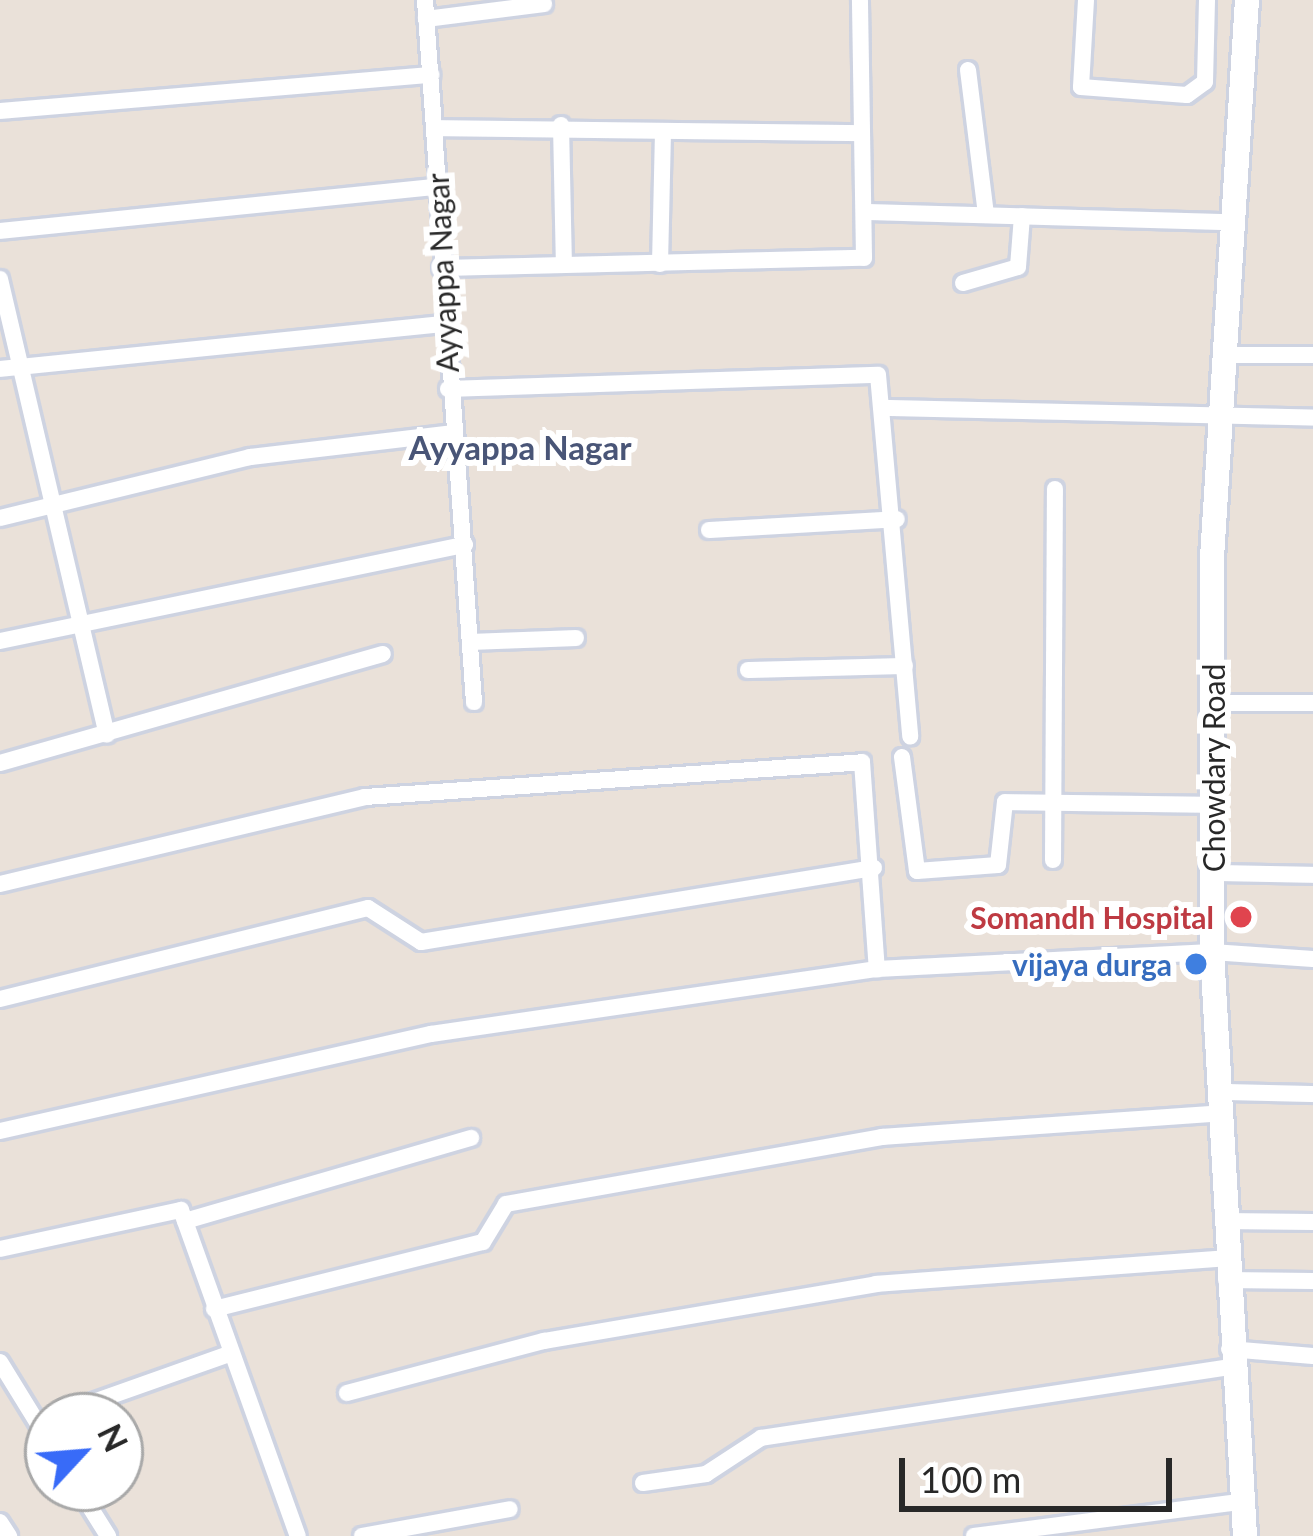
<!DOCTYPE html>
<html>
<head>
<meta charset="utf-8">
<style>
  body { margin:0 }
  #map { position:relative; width:1313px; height:1536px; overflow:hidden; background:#eae1d9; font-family:Lato,sans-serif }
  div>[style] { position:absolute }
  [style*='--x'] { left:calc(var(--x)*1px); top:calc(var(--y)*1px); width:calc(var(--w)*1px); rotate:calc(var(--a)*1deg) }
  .roads { filter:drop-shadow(3px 0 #ced3e1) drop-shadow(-3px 0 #ced3e1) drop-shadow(0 3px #ced3e1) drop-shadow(0 -3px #ced3e1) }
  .street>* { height:16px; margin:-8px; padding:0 8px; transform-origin:8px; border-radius:8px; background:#fff }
  .secondary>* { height:24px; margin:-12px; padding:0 12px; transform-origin:12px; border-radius:12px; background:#fff }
  .dots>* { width:33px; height:33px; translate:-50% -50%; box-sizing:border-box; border:6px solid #fff; border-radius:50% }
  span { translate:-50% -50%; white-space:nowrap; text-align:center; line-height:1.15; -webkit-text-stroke:12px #fff; paint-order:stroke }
  .street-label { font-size:30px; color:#282828 }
  .health-label { font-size:30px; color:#be3a42; font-weight:700 }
  .right { translate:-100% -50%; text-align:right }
  .shop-label { font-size:30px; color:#366cbe; font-weight:700 }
  .neighbourhood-label { font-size:33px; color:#495577; font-weight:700 }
  .north { position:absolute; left:24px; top:1392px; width:120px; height:120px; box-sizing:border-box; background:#fff; border:3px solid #a9a9a9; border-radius:50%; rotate:64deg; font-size:33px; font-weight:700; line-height:48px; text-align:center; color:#282828 }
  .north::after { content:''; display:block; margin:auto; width:42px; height:54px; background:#386bf8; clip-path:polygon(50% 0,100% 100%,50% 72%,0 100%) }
  .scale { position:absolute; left:899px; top:1458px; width:273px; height:54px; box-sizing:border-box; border:6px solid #282828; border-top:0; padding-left:15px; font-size:36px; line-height:42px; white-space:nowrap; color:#282828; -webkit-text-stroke:9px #fff; paint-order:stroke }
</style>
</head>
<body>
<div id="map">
  <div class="roads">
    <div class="street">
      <i style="--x:425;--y:0;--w:704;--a:86.01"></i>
      <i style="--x:1086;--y:0;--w:87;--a:93.3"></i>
      <i style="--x:1081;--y:87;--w:106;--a:4.3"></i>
      <i style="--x:1187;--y:95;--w:22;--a:-36"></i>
      <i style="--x:1205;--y:82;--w:82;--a:-88.6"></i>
      <i style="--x:426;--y:19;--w:119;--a:-7.2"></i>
      <i style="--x:968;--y:70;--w:146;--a:82.9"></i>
      <i style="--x:0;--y:111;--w:433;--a:-4.8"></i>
      <i style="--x:561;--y:125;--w:140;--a:88.8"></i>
      <i style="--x:434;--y:128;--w:426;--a:0.7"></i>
      <i style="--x:867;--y:212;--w:364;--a:1.6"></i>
      <i style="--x:0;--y:231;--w:438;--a:-5.8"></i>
      <i style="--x:660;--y:264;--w:131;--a:-88.7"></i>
      <i style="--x:441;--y:268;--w:423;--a:-1.4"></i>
      <i style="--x:864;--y:258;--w:258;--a:-90.9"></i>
      <i style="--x:0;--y:279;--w:468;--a:76.8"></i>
      <i style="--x:963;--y:283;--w:57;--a:-16.2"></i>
      <i style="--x:1018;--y:267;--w:51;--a:-85.5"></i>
      <i style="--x:1225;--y:355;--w:88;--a:0"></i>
      <i style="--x:0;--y:369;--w:447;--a:-5.8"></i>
      <i style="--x:448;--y:389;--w:430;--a:-1.9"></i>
      <i style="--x:878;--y:375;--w:363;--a:84.9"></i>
      <i style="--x:887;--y:408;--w:426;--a:1.3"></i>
      <i style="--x:0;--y:518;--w:257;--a:-13.7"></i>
      <i style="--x:250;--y:457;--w:204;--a:-6.7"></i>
      <i style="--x:709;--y:530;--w:188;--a:-3.3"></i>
      <i style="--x:0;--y:641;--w:475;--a:-11.7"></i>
      <i style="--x:471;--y:642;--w:105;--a:-2.2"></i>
      <i style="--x:748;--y:670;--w:157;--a:-1.5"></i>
      <i style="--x:1215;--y:703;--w:98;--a:0"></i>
      <i style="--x:902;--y:757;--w:115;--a:82.5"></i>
      <i style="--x:917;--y:871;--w:81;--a:-4.2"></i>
      <i style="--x:998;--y:865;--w:63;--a:-83.7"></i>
      <i style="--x:1005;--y:802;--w:209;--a:0.8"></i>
      <i style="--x:0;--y:763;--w:398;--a:-15.9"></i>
      <i style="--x:1053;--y:860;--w:371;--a:-89.7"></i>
      <i style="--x:1213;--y:873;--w:100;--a:1.1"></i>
      <i style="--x:0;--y:884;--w:375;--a:-13.4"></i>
      <i style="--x:365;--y:797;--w:498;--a:-4"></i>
      <i style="--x:862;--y:762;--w:208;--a:85.9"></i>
      <i style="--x:0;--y:999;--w:379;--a:-13.9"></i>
      <i style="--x:368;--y:908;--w:63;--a:32.7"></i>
      <i style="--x:421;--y:942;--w:459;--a:-9.3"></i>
      <i style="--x:1224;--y:1092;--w:89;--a:1.3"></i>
      <i style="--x:0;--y:1131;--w:442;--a:-12.7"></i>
      <i style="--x:431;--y:1034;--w:451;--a:-8.3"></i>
      <i style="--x:877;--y:969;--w:335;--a:-2.9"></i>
      <i style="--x:1212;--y:952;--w:101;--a:4"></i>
      <i style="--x:185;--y:1221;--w:298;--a:-16.2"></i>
      <i style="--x:1224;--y:1221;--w:89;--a:0.6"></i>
      <i style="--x:0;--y:1249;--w:185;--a:-12.2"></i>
      <i style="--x:181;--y:1210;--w:346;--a:70.3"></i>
      <i style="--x:1226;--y:1280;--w:87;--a:0.7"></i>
      <i style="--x:214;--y:1309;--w:277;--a:-14"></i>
      <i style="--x:483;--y:1242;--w:44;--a:-58.8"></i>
      <i style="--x:506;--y:1204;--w:382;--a:-10.1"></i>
      <i style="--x:882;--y:1137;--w:343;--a:-4"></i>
      <i style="--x:1229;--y:1349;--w:84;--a:4.8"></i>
      <i style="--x:0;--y:1362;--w:92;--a:58.4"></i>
      <i style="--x:347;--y:1393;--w:204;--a:-14.8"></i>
      <i style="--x:544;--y:1341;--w:337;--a:-9.7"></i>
      <i style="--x:876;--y:1284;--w:353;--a:-4.2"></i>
      <i style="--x:54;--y:1416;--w:186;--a:-19.5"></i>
      <i style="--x:643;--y:1483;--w:64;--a:-8.1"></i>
      <i style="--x:706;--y:1474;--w:66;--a:-33.2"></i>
      <i style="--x:761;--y:1438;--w:474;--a:-8.6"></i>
      <i style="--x:78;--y:1488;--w:57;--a:58"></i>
      <i style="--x:0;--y:1522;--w:17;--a:57"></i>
      <i style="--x:362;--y:1536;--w:150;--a:-10.3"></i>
      <i style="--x:974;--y:1536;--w:269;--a:-7.3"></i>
    </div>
    <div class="secondary">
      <i style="--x:1245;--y:1536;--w:585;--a:-93.23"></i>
      <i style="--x:1212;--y:952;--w:394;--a:-90"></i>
      <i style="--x:1212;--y:558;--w:559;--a:-86.41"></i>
    </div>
  </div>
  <div class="dots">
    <i style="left:1241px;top:917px;background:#e0444e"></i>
    <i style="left:1196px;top:964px;background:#3f7fe0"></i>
  </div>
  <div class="street-label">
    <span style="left:442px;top:273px;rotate:-93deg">Ayyappa Nagar</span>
    <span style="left:1213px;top:768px;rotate:-90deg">Chowdary Road</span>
  </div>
  <div class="health-label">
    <span class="right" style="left:1214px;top:917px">Somandh Hospital</span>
  </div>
  <div class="shop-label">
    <span class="right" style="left:1172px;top:964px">vijaya durga</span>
  </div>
  <div class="neighbourhood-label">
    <span style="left:520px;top:448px">Ayyappa Nagar</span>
  </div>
  <div class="north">N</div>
  <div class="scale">100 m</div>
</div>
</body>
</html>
